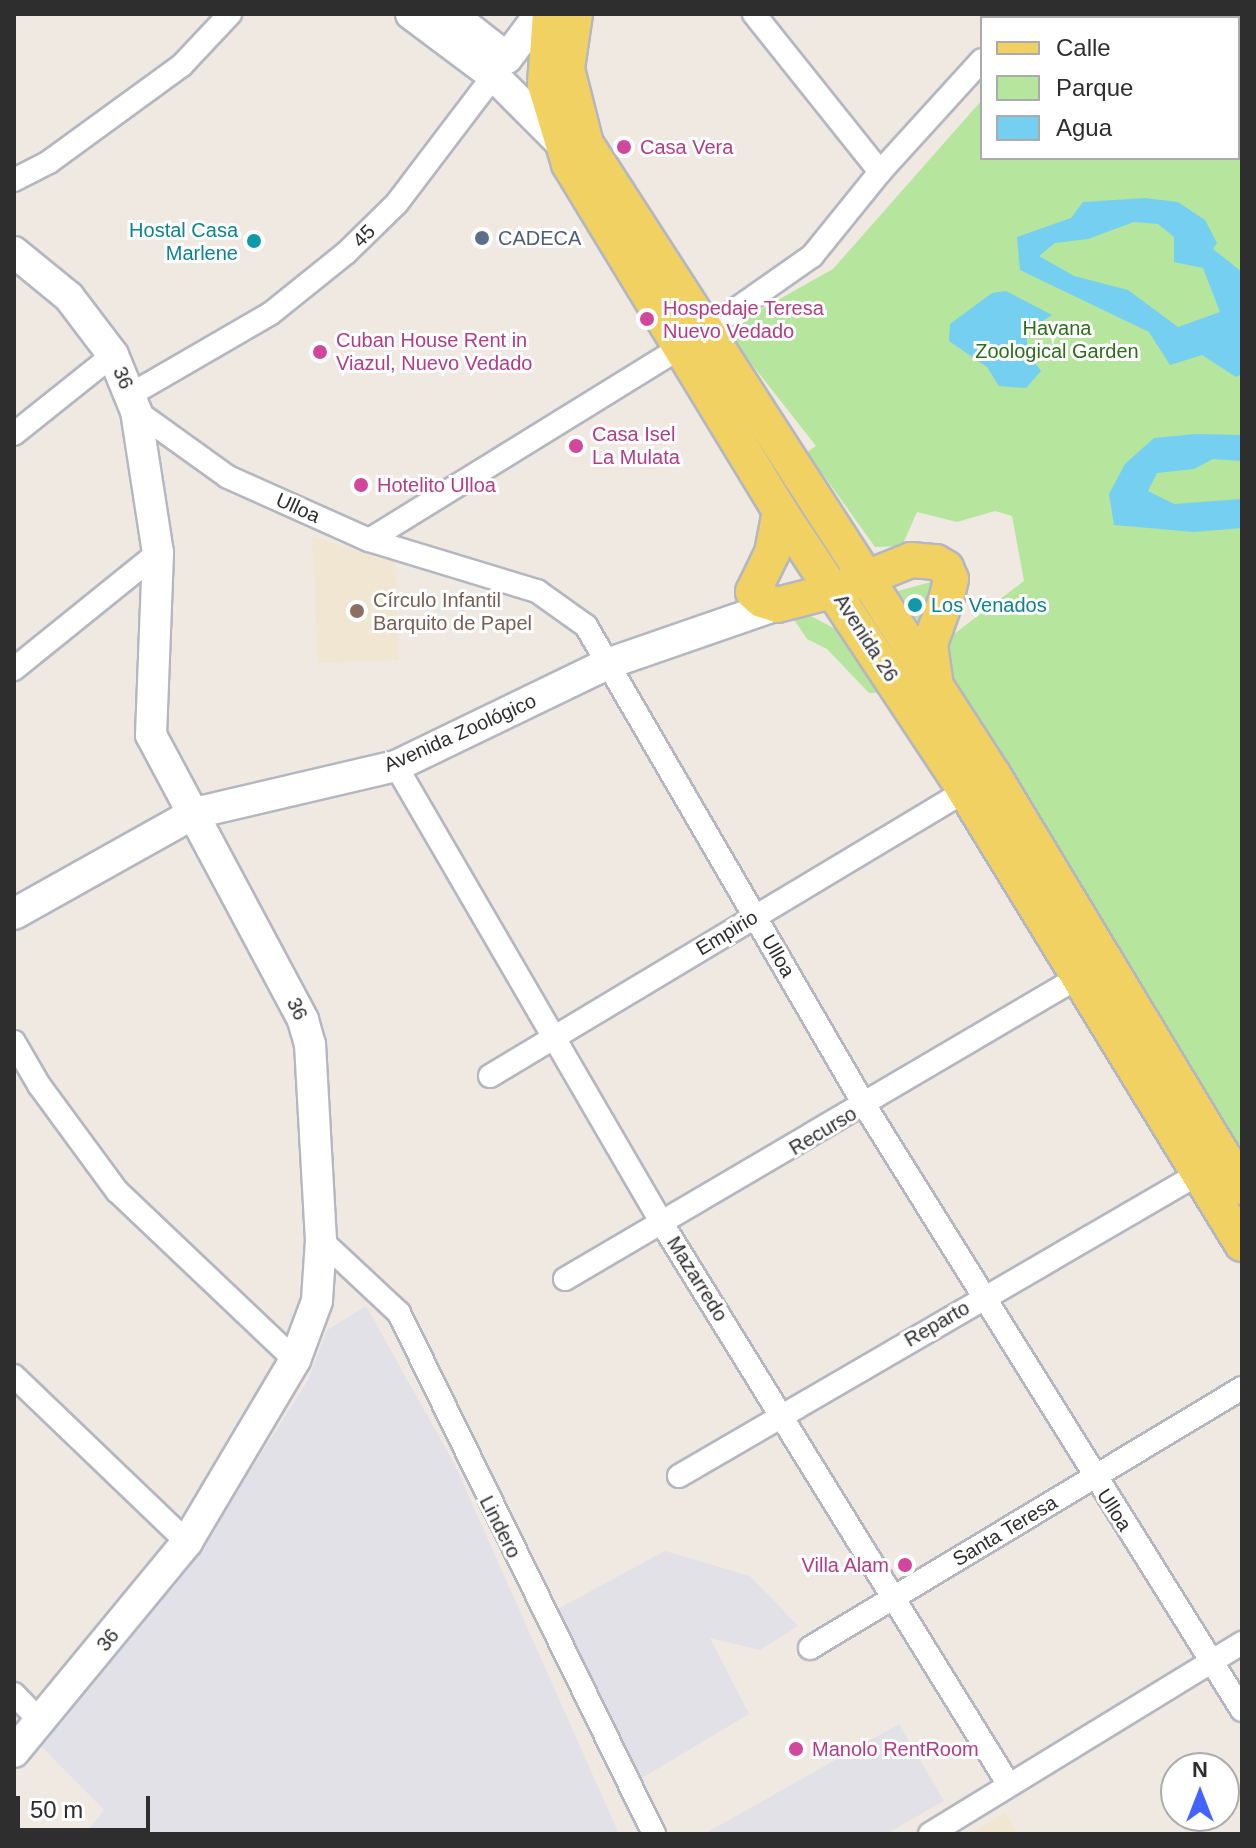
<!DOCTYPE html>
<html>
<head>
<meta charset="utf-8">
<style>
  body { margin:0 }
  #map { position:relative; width:1256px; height:1848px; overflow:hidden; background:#efe9e1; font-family:Helvetica,sans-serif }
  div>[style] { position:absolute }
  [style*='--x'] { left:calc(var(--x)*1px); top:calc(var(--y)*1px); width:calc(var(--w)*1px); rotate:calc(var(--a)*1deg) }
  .industrial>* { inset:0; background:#e3e1e8 }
  .education>* { inset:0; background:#f0e6d1 }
  .green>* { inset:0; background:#b6e59e }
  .water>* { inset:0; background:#75cff0 }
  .roads { filter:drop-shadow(2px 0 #b4b7c1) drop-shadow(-2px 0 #b4b7c1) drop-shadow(0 2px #b4b7c1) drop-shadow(0 -2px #b4b7c1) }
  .street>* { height:22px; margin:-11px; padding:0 11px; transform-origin:11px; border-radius:11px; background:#fff }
  .secondary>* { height:30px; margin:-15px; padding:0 15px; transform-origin:15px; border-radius:15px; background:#fff }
  .primary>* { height:34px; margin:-17px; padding:0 17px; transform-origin:17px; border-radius:17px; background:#f2d163 }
  .dots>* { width:22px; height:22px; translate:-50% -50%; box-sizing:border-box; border:4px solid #fff; border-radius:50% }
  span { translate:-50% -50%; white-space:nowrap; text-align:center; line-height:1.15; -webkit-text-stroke:6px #fff; paint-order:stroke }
  .hotel-label { font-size:20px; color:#b23c85 }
  .left { translate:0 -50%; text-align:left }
  .right { translate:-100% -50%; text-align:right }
  .culture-label { font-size:20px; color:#0d838f }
  .street-label { font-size:20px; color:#2e2e2e }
  .service-label { font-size:20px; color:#4e5e75 }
  .park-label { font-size:20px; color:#2c6e1b }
  .education-label { font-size:20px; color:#785e54 }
  .frame { position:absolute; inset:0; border:16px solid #2e2e2e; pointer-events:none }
  .legend { position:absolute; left:980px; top:16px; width:260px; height:144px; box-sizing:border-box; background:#fff; border:2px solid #ababab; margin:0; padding:10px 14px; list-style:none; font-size:24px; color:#2e2e2e }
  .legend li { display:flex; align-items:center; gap:16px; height:40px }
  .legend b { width:40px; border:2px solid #ababab }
  .north { position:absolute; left:1160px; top:1752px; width:80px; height:80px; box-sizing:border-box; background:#fff; border:2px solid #ababab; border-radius:50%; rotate:0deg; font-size:22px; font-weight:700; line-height:32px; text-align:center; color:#2e2e2e }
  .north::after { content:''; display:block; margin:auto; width:28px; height:36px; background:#4264fb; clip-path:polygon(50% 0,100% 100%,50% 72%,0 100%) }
  .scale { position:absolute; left:16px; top:1796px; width:134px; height:36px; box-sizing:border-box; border:4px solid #2e2e2e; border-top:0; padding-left:10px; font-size:24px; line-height:28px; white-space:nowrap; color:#2e2e2e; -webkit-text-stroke:6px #fff; paint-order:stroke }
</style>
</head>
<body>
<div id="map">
  <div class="industrial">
    <i style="clip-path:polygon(366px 1306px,454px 1463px,619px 1834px,85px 1834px,104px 1810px,41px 1746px,139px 1623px,257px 1460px,307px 1382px,327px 1330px)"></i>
    <i style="clip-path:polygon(665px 1551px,750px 1576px,798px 1626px,760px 1650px,710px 1638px,749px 1714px,642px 1778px,552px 1612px)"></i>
    <i style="clip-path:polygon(899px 1724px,944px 1801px,886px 1834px,704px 1834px)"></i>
  </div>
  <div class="education">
    <i style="clip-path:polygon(312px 536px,395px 562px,399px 660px,318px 663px)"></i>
    <i style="clip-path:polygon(1005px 1813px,1019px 1834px,969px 1834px)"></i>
  </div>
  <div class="green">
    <i style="clip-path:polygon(1060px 14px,1242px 14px,1242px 1149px,947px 670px,950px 637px,1024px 581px,1012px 516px,995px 511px,957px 522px,917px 512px,902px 546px,875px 547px,807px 452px,816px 446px,725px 330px,833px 269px,982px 100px,982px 158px,1238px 158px,1238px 18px,1057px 18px)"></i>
    <i style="clip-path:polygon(931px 582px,936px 583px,922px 627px,898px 591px)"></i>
    <i style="clip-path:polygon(809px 615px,839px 631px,878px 693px,869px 693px,827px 649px,807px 639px,793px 618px)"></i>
  </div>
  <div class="water">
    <i style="clip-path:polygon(evenodd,1145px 198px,1178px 202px,1205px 220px,1217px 243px,1213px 249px,1242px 272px,1242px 374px,1236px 377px,1202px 355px,1170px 365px,1149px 332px,1020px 270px,1017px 237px,1071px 218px,1083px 202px,1145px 198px,1134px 222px,1158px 224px,1174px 237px,1174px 262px,1203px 268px,1220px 312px,1178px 327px,1128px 290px,1074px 276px,1039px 256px,1055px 243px,1088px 239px,1134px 222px)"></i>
    <i style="clip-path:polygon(1006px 291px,1052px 315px,1027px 331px,1027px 352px,1041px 371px,1026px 388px,999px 386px,987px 367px,949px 341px,950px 324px,992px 293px)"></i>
    <i style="clip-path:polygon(1196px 434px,1242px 435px,1242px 461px,1213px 459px,1194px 469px,1157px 473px,1148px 491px,1174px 504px,1242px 499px,1242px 528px,1194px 532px,1114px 525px,1109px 494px,1125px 464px,1154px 438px)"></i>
  </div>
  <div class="roads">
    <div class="street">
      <i style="--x:754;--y:14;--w:202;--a:51.4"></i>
      <i style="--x:1023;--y:18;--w:6;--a:-45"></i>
      <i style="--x:14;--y:180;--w:39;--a:-27"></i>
      <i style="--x:49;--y:162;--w:165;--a:-36.1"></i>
      <i style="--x:182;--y:65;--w:70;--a:-46.7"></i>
      <i style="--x:708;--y:329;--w:127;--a:-35.1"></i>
      <i style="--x:812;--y:256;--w:108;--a:-51"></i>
      <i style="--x:880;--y:172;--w:151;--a:-47.7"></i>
      <i style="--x:130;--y:395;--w:162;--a:-30.1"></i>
      <i style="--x:270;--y:314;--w:97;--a:-38.8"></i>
      <i style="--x:346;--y:253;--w:71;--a:-44.4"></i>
      <i style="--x:397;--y:203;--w:172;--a:-52.8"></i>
      <i style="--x:136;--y:411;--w:113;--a:35.7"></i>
      <i style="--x:228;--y:477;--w:154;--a:24.1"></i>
      <i style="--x:369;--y:540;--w:176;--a:16.9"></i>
      <i style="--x:537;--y:591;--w:60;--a:35.5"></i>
      <i style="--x:586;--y:626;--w:555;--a:59.83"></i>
      <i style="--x:865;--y:1106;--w:712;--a:58.03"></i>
      <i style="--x:14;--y:434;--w:127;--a:-38.6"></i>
      <i style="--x:369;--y:540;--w:365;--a:-31.7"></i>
      <i style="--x:14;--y:669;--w:185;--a:-38.9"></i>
      <i style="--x:396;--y:766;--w:531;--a:59.81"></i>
      <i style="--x:663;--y:1225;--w:658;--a:58.29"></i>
      <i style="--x:14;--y:1042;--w:50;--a:59.8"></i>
      <i style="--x:39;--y:1085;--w:132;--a:53.7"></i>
      <i style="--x:117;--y:1191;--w:245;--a:43.5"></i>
      <i style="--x:490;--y:1076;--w:554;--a:-30.96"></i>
      <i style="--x:321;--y:1240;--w:107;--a:43.1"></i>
      <i style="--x:399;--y:1313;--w:580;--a:63.92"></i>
      <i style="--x:565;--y:1279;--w:594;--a:-30.45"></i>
      <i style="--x:14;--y:1376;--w:240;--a:43.8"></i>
      <i style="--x:679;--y:1476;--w:600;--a:-30.19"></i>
      <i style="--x:810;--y:1648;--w:504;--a:-31.04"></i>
      <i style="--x:14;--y:1694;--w:39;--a:46"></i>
      <i style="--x:930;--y:1834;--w:366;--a:-31.5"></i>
    </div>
    <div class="secondary">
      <i style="--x:411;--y:14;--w:104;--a:36.8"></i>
      <i style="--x:494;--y:76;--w:91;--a:45"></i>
      <i style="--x:451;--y:14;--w:71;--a:38.2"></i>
      <i style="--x:507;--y:58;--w:55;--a:-53.1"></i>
      <i style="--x:14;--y:252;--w:71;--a:39.3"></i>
      <i style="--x:69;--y:297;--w:73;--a:52.8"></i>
      <i style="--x:113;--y:355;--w:61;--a:67.7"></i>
      <i style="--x:136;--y:411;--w:144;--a:81.2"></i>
      <i style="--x:158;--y:553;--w:182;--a:92.2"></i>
      <i style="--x:151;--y:735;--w:323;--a:61.9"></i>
      <i style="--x:303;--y:1020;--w:25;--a:74"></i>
      <i style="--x:310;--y:1044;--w:196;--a:86.8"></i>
      <i style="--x:321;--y:1240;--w:61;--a:93.8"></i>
      <i style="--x:317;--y:1301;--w:63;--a:110.4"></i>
      <i style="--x:295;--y:1360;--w:212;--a:120.7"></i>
      <i style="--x:187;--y:1542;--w:272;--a:129.5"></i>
      <i style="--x:14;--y:914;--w:207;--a:-29.2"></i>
      <i style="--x:195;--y:813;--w:206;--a:-13.2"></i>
      <i style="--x:396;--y:766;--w:234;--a:-25.8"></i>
      <i style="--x:607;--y:664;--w:180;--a:-19.1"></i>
    </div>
    <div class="primary">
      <i style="--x:550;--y:14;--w:70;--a:94.1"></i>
      <i style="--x:545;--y:84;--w:84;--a:73.3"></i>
      <i style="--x:569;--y:164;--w:406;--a:58.7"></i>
      <i style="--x:780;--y:511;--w:336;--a:56.5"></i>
      <i style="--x:965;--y:791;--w:531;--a:58.56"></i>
      <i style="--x:575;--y:14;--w:56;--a:98.3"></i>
      <i style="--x:567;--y:69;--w:77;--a:75.8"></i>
      <i style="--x:586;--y:144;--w:752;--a:57.15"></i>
      <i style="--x:994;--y:776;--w:480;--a:58.9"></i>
      <i style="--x:780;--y:511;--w:43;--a:100.8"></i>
      <i style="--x:772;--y:553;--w:43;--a:116"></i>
      <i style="--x:753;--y:592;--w:12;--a:42"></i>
      <i style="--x:762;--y:600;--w:16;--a:18"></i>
      <i style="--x:777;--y:605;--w:61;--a:-14.3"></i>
      <i style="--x:836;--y:590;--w:81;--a:-21.8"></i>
      <i style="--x:911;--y:560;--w:25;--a:5"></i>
      <i style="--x:936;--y:562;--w:12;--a:31"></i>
      <i style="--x:946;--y:568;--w:12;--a:66"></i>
      <i style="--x:951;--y:579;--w:18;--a:103"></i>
      <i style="--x:947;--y:597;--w:50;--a:109.9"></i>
      <i style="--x:930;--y:644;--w:36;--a:82"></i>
    </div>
  </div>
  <div class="dots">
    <i style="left:624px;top:147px;background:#d1479c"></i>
    <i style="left:482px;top:238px;background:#5c6f8a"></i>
    <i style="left:254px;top:241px;background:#0f9aa8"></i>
    <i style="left:647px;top:319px;background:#d1479c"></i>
    <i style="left:320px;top:352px;background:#d1479c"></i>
    <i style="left:576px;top:446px;background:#d1479c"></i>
    <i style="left:361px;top:485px;background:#d1479c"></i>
    <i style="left:915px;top:605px;background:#0f9aa8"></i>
    <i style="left:357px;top:611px;background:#8d6e63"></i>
    <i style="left:905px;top:1565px;background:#d1479c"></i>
    <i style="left:796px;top:1749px;background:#d1479c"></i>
  </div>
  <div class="hotel-label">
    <span class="left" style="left:640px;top:147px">Casa Vera</span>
    <span class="left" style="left:663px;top:320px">Hospedaje Teresa<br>Nuevo Vedado</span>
    <span class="left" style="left:336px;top:352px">Cuban House Rent in<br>Viazul, Nuevo Vedado</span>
    <span class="left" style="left:592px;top:446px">Casa Isel<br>La Mulata</span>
    <span class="left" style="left:377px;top:485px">Hotelito Ulloa</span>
    <span class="right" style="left:889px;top:1565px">Villa Alam</span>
    <span class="left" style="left:812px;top:1749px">Manolo RentRoom</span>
  </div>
  <div class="culture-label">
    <span class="right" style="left:238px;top:242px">Hostal Casa<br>Marlene</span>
    <span class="left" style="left:931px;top:605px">Los Venados</span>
  </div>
  <div class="street-label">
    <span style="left:364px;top:236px;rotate:-45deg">45</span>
    <span style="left:123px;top:378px;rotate:67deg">36</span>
    <span style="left:298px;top:508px;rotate:24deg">Ulloa</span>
    <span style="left:866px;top:638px;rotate:57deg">Avenida 26</span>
    <span style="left:460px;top:733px;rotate:-24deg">Avenida Zoológico</span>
    <span style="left:727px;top:933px;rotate:-31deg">Empirio</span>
    <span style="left:778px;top:956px;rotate:60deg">Ulloa</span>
    <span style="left:297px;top:1009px;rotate:65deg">36</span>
    <span style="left:823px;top:1131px;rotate:-31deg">Recurso</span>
    <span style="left:697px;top:1279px;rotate:58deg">Mazarredo</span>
    <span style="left:937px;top:1324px;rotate:-30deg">Reparto</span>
    <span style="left:1114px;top:1510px;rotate:57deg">Ulloa</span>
    <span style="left:500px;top:1527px;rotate:63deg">Lindero</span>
    <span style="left:1005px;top:1531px;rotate:-31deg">Santa Teresa</span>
    <span style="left:108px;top:1640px;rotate:-51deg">36</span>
  </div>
  <div class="service-label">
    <span class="left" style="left:498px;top:238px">CADECA</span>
  </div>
  <div class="park-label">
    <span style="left:1057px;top:340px">Havana<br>Zoological Garden</span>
  </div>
  <div class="education-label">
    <span class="left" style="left:373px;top:612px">Círculo Infantil<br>Barquito de Papel</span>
  </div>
  <div class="frame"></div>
  <ul class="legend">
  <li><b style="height:10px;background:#f2d163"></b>Calle</li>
  <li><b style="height:22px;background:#b6e59e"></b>Parque</li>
  <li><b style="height:22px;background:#75cff0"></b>Agua</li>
  </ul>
  <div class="north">N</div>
  <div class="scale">50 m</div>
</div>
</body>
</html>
